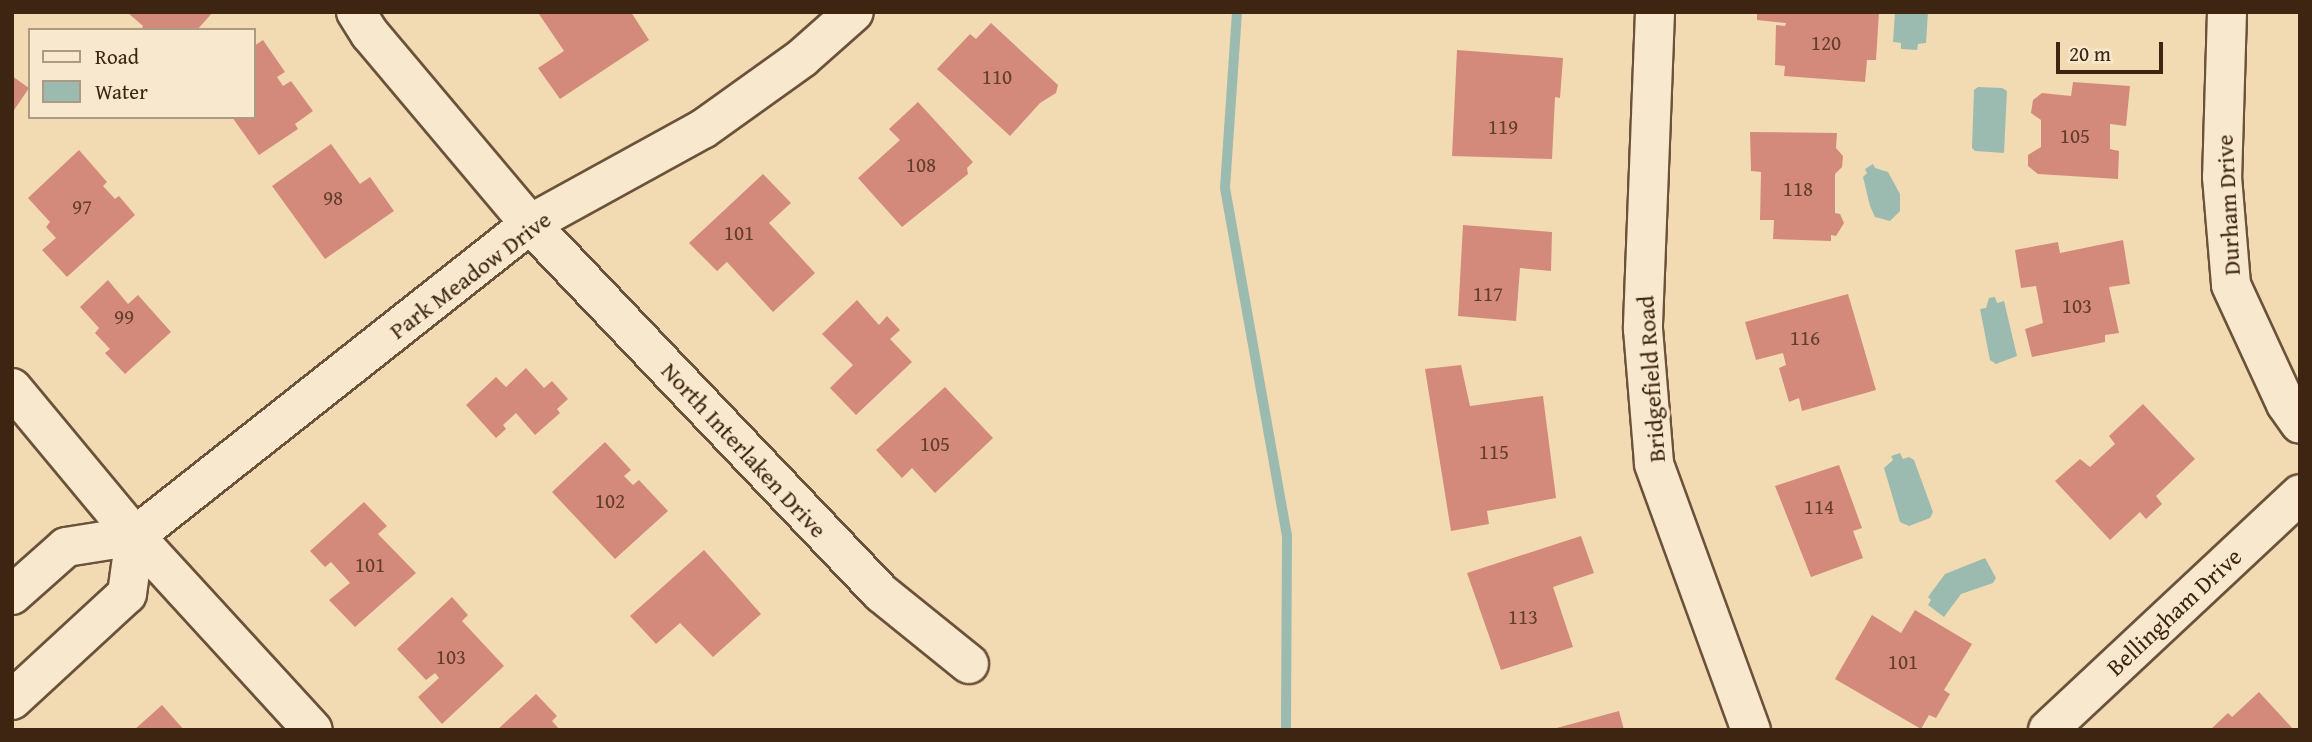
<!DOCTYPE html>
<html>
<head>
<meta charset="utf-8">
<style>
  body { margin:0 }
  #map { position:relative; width:2312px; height:742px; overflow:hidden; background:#f2dbb3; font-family:"Gentium Book Plus",serif }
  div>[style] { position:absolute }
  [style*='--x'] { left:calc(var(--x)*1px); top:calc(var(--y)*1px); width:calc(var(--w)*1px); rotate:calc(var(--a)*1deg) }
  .water>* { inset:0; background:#9bbbb1 }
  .stream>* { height:10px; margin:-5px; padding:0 5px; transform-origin:5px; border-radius:5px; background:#9bbbb1 }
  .building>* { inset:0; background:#d48a7a }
  .roads { filter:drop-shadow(2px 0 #6b523a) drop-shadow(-2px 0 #6b523a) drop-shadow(0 2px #6b523a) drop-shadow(0 -2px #6b523a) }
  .minor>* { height:38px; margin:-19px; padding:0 19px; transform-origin:19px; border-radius:19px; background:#f7e8ce }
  span { translate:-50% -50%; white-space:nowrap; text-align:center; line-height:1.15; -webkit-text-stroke:7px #f7e8ce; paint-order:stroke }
  .number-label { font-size:21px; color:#643e2c }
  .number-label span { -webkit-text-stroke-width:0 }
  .street-label { font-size:24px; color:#3e2512 }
  .frame { position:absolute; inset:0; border:14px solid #3e2512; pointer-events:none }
  .legend { position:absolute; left:28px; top:28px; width:228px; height:91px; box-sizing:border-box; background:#f7e8ce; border:2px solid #ad9a83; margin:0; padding:9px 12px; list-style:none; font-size:21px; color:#3e2512 }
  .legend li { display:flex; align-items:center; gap:14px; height:35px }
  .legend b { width:35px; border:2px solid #ad9a83 }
  .scale { position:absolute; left:2056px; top:42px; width:107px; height:32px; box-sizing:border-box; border:4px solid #3e2512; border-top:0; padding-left:9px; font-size:21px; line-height:24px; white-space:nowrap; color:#3e2512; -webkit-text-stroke:5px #f7e8ce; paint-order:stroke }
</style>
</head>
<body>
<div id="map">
  <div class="water">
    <i style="clip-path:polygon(1895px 12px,1928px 12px,1926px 43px,1918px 44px,1917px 50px,1901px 49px,1901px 43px,1893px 42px)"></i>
    <i style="clip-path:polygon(1978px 87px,2002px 88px,2007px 91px,2004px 153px,1975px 151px,1972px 148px,1974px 90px)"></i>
    <i style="clip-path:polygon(1873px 164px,1875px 168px,1888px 172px,1900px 194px,1900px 211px,1890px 221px,1875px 217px,1870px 206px,1863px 177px,1867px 173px,1865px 169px)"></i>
    <i style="clip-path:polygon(1995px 297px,1997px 303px,2004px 301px,2017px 356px,1996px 364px,1990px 360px,1980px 309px,1986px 308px,1989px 298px)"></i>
    <i style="clip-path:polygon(1900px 453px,1903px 459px,1909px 457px,1914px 460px,1933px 512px,1930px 518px,1909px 526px,1900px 522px,1884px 468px,1893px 460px,1891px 456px)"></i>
    <i style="clip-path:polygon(1985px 558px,1996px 578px,1993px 583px,1961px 594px,1944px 617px,1928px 605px,1931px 600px,1928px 597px,1945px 574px)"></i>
  </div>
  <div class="stream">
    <i style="--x:1237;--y:12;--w:176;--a:93.9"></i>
    <i style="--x:1225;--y:188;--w:352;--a:79.9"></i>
    <i style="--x:1287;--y:535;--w:195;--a:90.3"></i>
  </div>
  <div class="building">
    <i style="clip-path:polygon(127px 12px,213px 12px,197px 30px,141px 30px,143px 26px)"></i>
    <i style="clip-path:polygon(542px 12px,631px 12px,649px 40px,560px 99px,538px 68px,564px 51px,539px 14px)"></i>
    <i style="clip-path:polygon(1757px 12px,1879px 12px,1876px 60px,1867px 60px,1865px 82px,1784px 76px,1785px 66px,1775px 65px,1776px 25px,1785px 26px,1786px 23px,1757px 20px)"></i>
    <i style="clip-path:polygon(991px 23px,1058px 85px,1056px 93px,1040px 103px,1010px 136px,937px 69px,970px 34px,976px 39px)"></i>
    <i style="clip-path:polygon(263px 40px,285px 72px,277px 77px,283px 86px,291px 81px,313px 111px,295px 124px,298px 129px,259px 155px,232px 117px,254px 117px,254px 46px)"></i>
    <i style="clip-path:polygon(1457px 50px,1563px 58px,1560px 98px,1555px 97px,1552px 159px,1452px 156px)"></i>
    <i style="clip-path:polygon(12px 76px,29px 88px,12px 113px)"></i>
    <i style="clip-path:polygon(2073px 82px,2130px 86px,2126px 126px,2110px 124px,2110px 149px,2119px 151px,2118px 179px,2038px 174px,2028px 166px,2028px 155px,2041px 147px,2041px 120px,2031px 113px,2033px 100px,2042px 93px,2071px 96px)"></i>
    <i style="clip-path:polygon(918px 102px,973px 162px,967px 168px,968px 174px,902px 227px,858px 178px,900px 140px,889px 129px)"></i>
    <i style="clip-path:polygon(1750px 132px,1837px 133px,1836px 148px,1843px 156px,1842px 167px,1835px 174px,1835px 213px,1840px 214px,1844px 223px,1836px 236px,1831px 235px,1831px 241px,1773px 239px,1774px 220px,1760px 220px,1761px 172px,1751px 171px)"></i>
    <i style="clip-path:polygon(331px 144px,360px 184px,370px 177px,394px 211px,325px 259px,272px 186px)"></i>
    <i style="clip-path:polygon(79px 150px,107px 182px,103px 186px,115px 199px,119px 196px,135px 215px,67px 277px,42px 250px,56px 238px,46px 227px,50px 222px,28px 198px)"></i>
    <i style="clip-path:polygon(763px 174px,791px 203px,769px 223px,815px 273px,773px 312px,727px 262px,717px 271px,689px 243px)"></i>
    <i style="clip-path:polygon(1463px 225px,1552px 232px,1551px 271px,1520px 268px,1516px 321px,1458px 316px)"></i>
    <i style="clip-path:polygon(2123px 240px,2130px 284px,2109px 287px,2119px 333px,2105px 335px,2105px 342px,2032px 357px,2025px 329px,2043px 323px,2036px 286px,2021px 288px,2015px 250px,2058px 242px,2060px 253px)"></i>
    <i style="clip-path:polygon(108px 280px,128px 304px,138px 295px,171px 332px,125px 374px,105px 353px,110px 349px,95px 333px,99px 328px,80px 307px)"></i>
    <i style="clip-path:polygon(1848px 294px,1876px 390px,1802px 411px,1799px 398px,1789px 402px,1779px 368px,1786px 365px,1783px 353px,1756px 360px,1745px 322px)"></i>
    <i style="clip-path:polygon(857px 300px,879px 325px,887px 316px,900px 330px,890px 339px,912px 362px,856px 415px,830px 388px,853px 365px,822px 334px)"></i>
    <i style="clip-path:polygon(1461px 365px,1470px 406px,1543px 396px,1556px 498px,1487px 511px,1489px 524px,1451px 531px,1425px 369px)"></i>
    <i style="clip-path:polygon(526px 368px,544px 388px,552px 381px,568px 399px,557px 409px,560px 413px,535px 435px,516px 413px,503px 425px,506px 429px,496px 438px,466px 405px,496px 377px,506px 387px)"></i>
    <i style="clip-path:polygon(945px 387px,993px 438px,935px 493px,912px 468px,902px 478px,876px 450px)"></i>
    <i style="clip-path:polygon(2143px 404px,2195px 459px,2156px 496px,2162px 504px,2146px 519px,2140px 512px,2110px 540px,2055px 481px,2080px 459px,2090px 467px,2115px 444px,2109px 436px)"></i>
    <i style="clip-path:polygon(605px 442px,631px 470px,624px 476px,633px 485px,639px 480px,668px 511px,615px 559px,552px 492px)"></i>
    <i style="clip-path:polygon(1839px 465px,1862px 528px,1853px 531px,1863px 558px,1811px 577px,1775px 486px)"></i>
    <i style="clip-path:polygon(364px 502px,387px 526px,378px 534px,416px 573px,355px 627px,329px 600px,350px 583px,331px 562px,325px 567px,310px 551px)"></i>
    <i style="clip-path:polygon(1581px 536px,1594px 573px,1553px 587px,1573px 647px,1501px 670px,1467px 573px)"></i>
    <i style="clip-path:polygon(704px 550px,761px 614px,713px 657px,680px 623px,656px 644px,630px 616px)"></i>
    <i style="clip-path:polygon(452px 597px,468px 615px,462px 621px,504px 666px,442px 724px,418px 697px,439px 678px,435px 673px,426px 680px,397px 649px)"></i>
    <i style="clip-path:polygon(1915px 610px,1972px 644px,1944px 690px,1950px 694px,1936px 718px,1929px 715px,1921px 729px,1835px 679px,1872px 615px,1901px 633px)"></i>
    <i style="clip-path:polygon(2259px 692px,2294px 730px,2210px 730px,2228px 713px,2232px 717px)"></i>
    <i style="clip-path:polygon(536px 694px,557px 716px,552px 721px,560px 730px,497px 730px)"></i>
    <i style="clip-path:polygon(162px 705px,184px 730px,134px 730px)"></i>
    <i style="clip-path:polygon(1619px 711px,1624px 730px,1553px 730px,1553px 729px)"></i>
  </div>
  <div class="roads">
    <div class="minor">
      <i style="--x:356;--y:12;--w:26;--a:58"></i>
      <i style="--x:370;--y:34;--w:248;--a:49.9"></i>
      <i style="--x:530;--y:224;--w:509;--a:46.43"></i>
      <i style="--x:881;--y:593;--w:113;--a:38.9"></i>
      <i style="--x:1655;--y:12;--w:317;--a:92.2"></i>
      <i style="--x:1643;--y:329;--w:135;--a:85.3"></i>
      <i style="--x:1654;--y:464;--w:283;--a:70"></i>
      <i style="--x:2227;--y:12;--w:165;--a:91.7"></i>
      <i style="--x:2222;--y:177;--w:108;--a:85.2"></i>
      <i style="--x:2231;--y:285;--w:131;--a:65.2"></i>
      <i style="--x:2286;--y:404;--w:24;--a:55"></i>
      <i style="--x:12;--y:388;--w:192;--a:50.3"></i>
      <i style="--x:135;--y:536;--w:263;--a:47.5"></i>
      <i style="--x:12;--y:595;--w:72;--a:-41.6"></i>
      <i style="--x:66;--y:547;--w:70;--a:-9.1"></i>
      <i style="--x:135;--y:536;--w:503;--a:-38.3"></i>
      <i style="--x:530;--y:224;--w:197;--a:-28.8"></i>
      <i style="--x:703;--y:129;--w:122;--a:-35.6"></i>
      <i style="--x:802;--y:58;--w:69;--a:-41.5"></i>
      <i style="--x:12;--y:700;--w:156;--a:-42.7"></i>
      <i style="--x:127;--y:594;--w:59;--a:-82.1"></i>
      <i style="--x:2048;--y:730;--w:345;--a:-43.1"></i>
    </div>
  </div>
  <div class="number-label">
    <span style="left:1826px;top:43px">120</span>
    <span style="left:997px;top:77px">110</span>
    <span style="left:1503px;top:127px">119</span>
    <span style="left:2075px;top:136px">105</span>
    <span style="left:921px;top:165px">108</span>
    <span style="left:1798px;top:189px">118</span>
    <span style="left:333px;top:198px">98</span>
    <span style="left:82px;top:207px">97</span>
    <span style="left:739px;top:233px">101</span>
    <span style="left:1488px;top:294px">117</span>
    <span style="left:2077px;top:306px">103</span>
    <span style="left:124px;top:317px">99</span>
    <span style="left:1805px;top:338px">116</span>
    <span style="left:935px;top:444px">105</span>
    <span style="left:1494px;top:452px">115</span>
    <span style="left:610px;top:501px">102</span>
    <span style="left:1819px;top:507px">114</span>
    <span style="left:370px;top:565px">101</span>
    <span style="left:1523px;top:617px">113</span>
    <span style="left:451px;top:657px">103</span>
    <span style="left:1903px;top:662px">101</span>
  </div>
  <div class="street-label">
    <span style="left:2228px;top:205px;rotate:-93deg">Durham Drive</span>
    <span style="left:470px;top:275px;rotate:-37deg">Park Meadow Drive</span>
    <span style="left:1651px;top:379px;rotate:-94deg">Bridgefield Road</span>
    <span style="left:744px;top:450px;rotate:47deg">North Interlaken Drive</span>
    <span style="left:2174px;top:612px;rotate:-43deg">Bellingham Drive</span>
  </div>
  <div class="frame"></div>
  <ul class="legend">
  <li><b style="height:9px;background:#f7e8ce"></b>Road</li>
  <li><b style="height:19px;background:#9bbbb1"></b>Water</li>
  </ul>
  <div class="scale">20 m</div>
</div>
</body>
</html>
